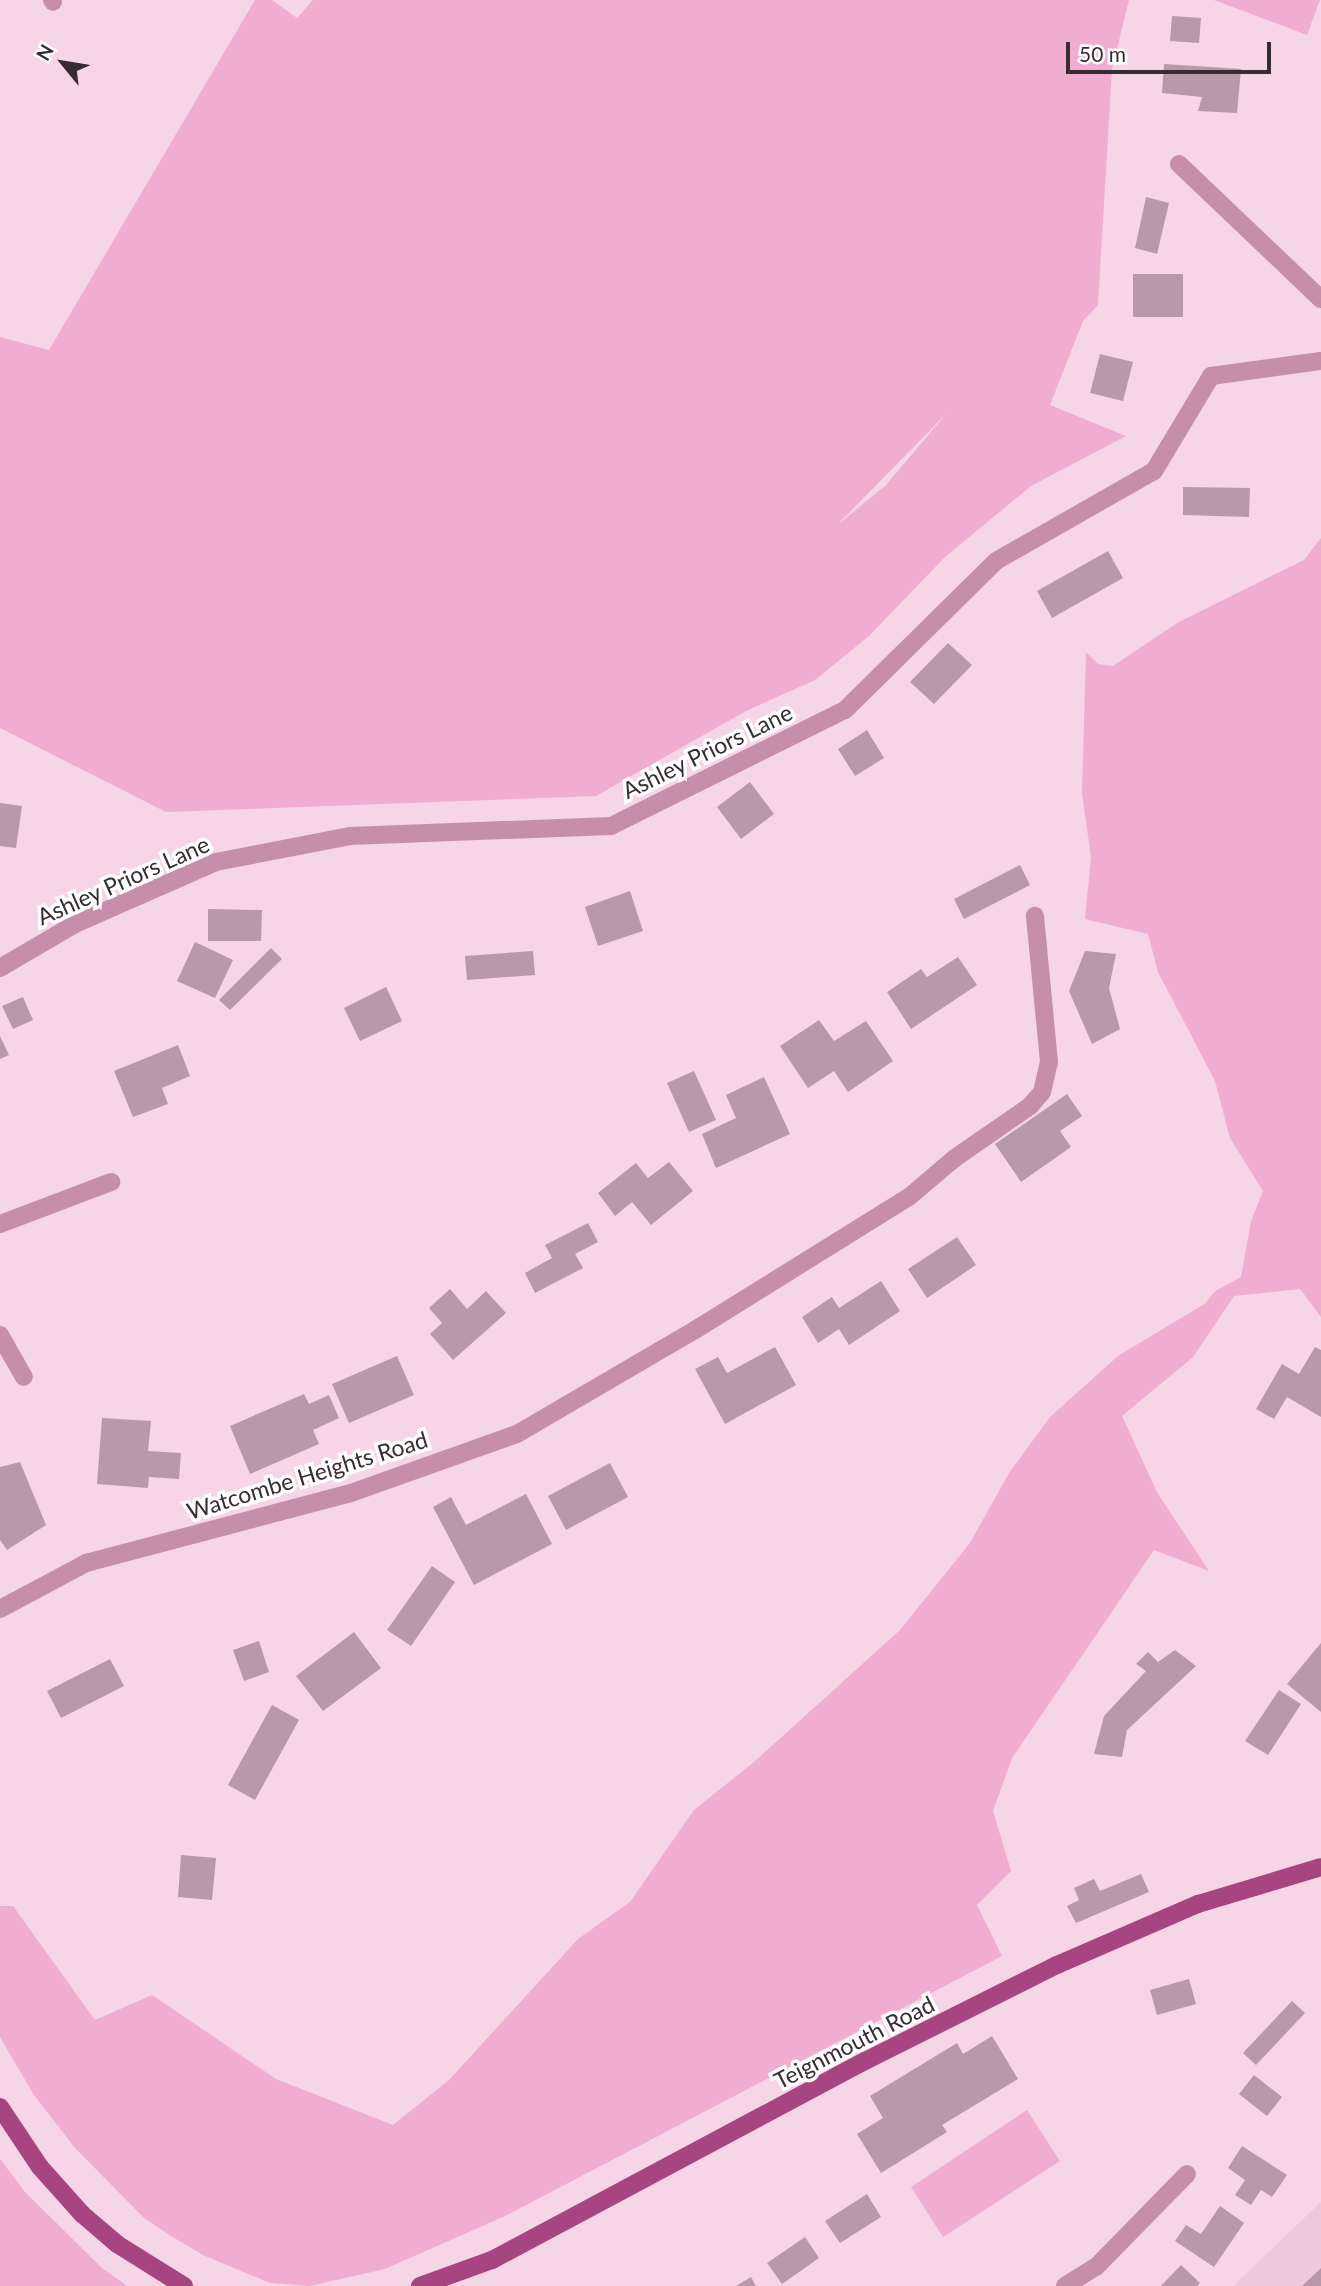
<!DOCTYPE html>
<html>
<head>
<meta charset="utf-8">
<style>
  body { margin:0 }
  #map { position:relative; width:1321px; height:2286px; overflow:hidden; background:#f6d5e6; font-family:Lato,sans-serif }
  div>[style] { position:absolute }
  [style*='--x'] { left:calc(var(--x)*1px); top:calc(var(--y)*1px); width:calc(var(--w)*1px); rotate:calc(var(--a)*1deg) }
  .built>* { inset:0; background:#f0c8dc }
  .green>* { inset:0; background:#f0acd1 }
  .building>* { inset:0; background:#b899a9 }
  .minor>* { height:18px; margin:-9px; padding:0 9px; transform-origin:9px; border-radius:9px; background:#c58fac }
  .major>* { height:18px; margin:-9px; padding:0 9px; transform-origin:9px; border-radius:9px; background:#a64580 }
  span { translate:-50% -50%; white-space:nowrap; text-align:center; line-height:1.15; -webkit-text-stroke:7px #fff; paint-order:stroke }
  .street-label { font-size:23px; color:#382b32 }
  .north { position:absolute; left:28px; top:28px; width:70px; height:70px; -webkit-text-stroke:5px #fff; paint-order:stroke; rotate:300deg; font-size:19px; font-weight:700; line-height:28px; text-align:center; color:#382b32 }
  .north::after { content:''; display:block; margin:auto; width:24px; height:32px; background:#382b32; clip-path:polygon(50% 0,100% 100%,50% 72%,0 100%) }
  .scale { position:absolute; left:1066px; top:42px; width:205px; height:32px; box-sizing:border-box; border:4px solid #382b32; border-top:0; padding-left:9px; font-size:21px; line-height:24px; white-space:nowrap; color:#382b32; -webkit-text-stroke:5px #fff; paint-order:stroke }
</style>
</head>
<body>
<div id="map">
  <div class="built">
    <i style="clip-path:polygon(1321px 2202px,1321px 2286px,1233px 2286px)"></i>
  </div>
  <div class="green">
    <i style="clip-path:polygon(evenodd,255px 0,272px 0,297px 18px,313px 0,1129px 0,1112px 69px,1098px 305px,1083px 321px,1050px 405px,1126px 436px,1031px 486px,945px 557px,869px 636px,815px 680px,746px 711px,596px 796px,166px 812px,0 728px,0 337px,49px 350px,255px 0,947px 413px,886px 485px,840px 523px,840px 522px,947px 413px)"></i>
    <i style="clip-path:polygon(1214px 0,1320px 0,1307px 35px)"></i>
    <i style="clip-path:polygon(1321px 538px,1321px 1317px,1300px 1289px,1234px 1296px,1193px 1357px,1122px 1416px,1158px 1494px,1209px 1571px,1154px 1550px,1012px 1758px,993px 1811px,1011px 1871px,977px 1905px,1002px 1956px,505px 2216px,385px 2269px,309px 2286px,270px 2283px,203px 2255px,171px 2236px,144px 2218px,75px 2148px,34px 2095px,0 2037px,0 1906px,13px 1906px,95px 2020px,152px 1995px,276px 2079px,393px 2125px,449px 2080px,578px 1939px,630px 1902px,694px 1810px,754px 1762px,900px 1630px,970px 1543px,1009px 1473px,1050px 1417px,1118px 1356px,1206px 1303px,1214px 1292px,1241px 1277px,1251px 1221px,1263px 1191px,1230px 1138px,1215px 1081px,1158px 972px,1148px 934px,1085px 919px,1091px 857px,1082px 793px,1086px 652px,1098px 664px,1113px 666px,1177px 623px,1304px 560px)"></i>
    <i style="clip-path:polygon(1027px 2110px,1060px 2161px,943px 2237px,911px 2187px)"></i>
    <i style="clip-path:polygon(0 2159px,25px 2192px,102px 2268px,127px 2286px,0 2286px)"></i>
  </div>
  <div class="building">
    <i style="clip-path:polygon(1172px 16px,1201px 18px,1199px 43px,1170px 41px)"></i>
    <i style="clip-path:polygon(1164px 64px,1241px 69px,1237px 113px,1198px 111px,1202px 97px,1162px 93px)"></i>
    <i style="clip-path:polygon(1146px 197px,1169px 203px,1157px 254px,1135px 248px)"></i>
    <i style="clip-path:polygon(1133px 274px,1183px 274px,1183px 317px,1133px 317px)"></i>
    <i style="clip-path:polygon(1100px 354px,1133px 362px,1123px 401px,1090px 393px)"></i>
    <i style="clip-path:polygon(1183px 487px,1250px 488px,1249px 517px,1183px 515px)"></i>
    <i style="clip-path:polygon(1108px 551px,1123px 578px,1052px 618px,1037px 591px)"></i>
    <i style="clip-path:polygon(948px 643px,972px 665px,934px 704px,910px 682px)"></i>
    <i style="clip-path:polygon(867px 730px,884px 758px,855px 776px,838px 749px)"></i>
    <i style="clip-path:polygon(750px 782px,774px 814px,741px 839px,717px 807px)"></i>
    <i style="clip-path:polygon(0 803px,22px 806px,16px 848px,0 846px)"></i>
    <i style="clip-path:polygon(1020px 865px,1030px 885px,964px 919px,954px 899px)"></i>
    <i style="clip-path:polygon(630px 891px,643px 931px,598px 946px,585px 907px)"></i>
    <i style="clip-path:polygon(208px 909px,262px 910px,261px 941px,208px 941px)"></i>
    <i style="clip-path:polygon(195px 942px,233px 960px,215px 998px,177px 981px)"></i>
    <i style="clip-path:polygon(271px 948px,282px 959px,230px 1010px,219px 1000px)"></i>
    <i style="clip-path:polygon(533px 951px,535px 975px,467px 980px,465px 956px)"></i>
    <i style="clip-path:polygon(1085px 951px,1116px 954px,1109px 988px,1120px 1029px,1092px 1044px,1069px 991px)"></i>
    <i style="clip-path:polygon(958px 957px,977px 985px,911px 1029px,887px 992px,921px 969px,927px 977px)"></i>
    <i style="clip-path:polygon(386px 987px,402px 1021px,360px 1041px,344px 1008px)"></i>
    <i style="clip-path:polygon(23px 997px,33px 1020px,13px 1029px,2px 1006px)"></i>
    <i style="clip-path:polygon(819px 1020px,834px 1041px,866px 1021px,893px 1061px,848px 1092px,834px 1071px,808px 1088px,780px 1046px)"></i>
    <i style="clip-path:polygon(0 1036px,9px 1055px,0 1059px)"></i>
    <i style="clip-path:polygon(178px 1045px,190px 1076px,162px 1088px,168px 1104px,133px 1117px,114px 1071px)"></i>
    <i style="clip-path:polygon(694px 1071px,716px 1120px,689px 1132px,667px 1083px)"></i>
    <i style="clip-path:polygon(764px 1077px,790px 1134px,716px 1168px,702px 1134px,736px 1118px,726px 1095px)"></i>
    <i style="clip-path:polygon(1067px 1094px,1082px 1116px,1060px 1131px,1071px 1147px,1021px 1182px,995px 1144px)"></i>
    <i style="clip-path:polygon(669px 1162px,693px 1191px,651px 1225px,632px 1202px,615px 1216px,598px 1193px,636px 1163px,648px 1178px)"></i>
    <i style="clip-path:polygon(588px 1223px,598px 1242px,575px 1254px,583px 1268px,535px 1293px,525px 1273px,552px 1258px,545px 1245px)"></i>
    <i style="clip-path:polygon(957px 1237px,976px 1265px,927px 1298px,908px 1269px)"></i>
    <i style="clip-path:polygon(881px 1281px,900px 1311px,849px 1345px,839px 1329px,818px 1343px,802px 1317px,832px 1297px,839px 1308px)"></i>
    <i style="clip-path:polygon(450px 1289px,467px 1309px,486px 1291px,506px 1313px,453px 1360px,430px 1334px,442px 1323px,429px 1308px)"></i>
    <i style="clip-path:polygon(775px 1347px,796px 1385px,725px 1424px,695px 1369px,718px 1357px,727px 1373px)"></i>
    <i style="clip-path:polygon(1315px 1347px,1321px 1350px,1321px 1417px,1287px 1397px,1274px 1419px,1256px 1409px,1282px 1364px,1299px 1374px)"></i>
    <i style="clip-path:polygon(397px 1356px,414px 1395px,349px 1423px,332px 1384px)"></i>
    <i style="clip-path:polygon(304px 1394px,309px 1404px,329px 1395px,339px 1418px,313px 1430px,319px 1444px,250px 1474px,230px 1426px)"></i>
    <i style="clip-path:polygon(102px 1418px,151px 1421px,148px 1451px,181px 1453px,179px 1479px,149px 1477px,148px 1488px,97px 1484px)"></i>
    <i style="clip-path:polygon(20px 1462px,46px 1525px,7px 1550px,0 1540px,0 1467px)"></i>
    <i style="clip-path:polygon(610px 1463px,628px 1497px,566px 1530px,548px 1496px)"></i>
    <i style="clip-path:polygon(526px 1494px,552px 1544px,474px 1585px,433px 1507px,451px 1497px,466px 1525px)"></i>
    <i style="clip-path:polygon(432px 1566px,455px 1582px,411px 1646px,387px 1630px)"></i>
    <i style="clip-path:polygon(354px 1632px,381px 1668px,323px 1711px,296px 1676px)"></i>
    <i style="clip-path:polygon(259px 1641px,269px 1672px,244px 1681px,233px 1650px)"></i>
    <i style="clip-path:polygon(1321px 1643px,1321px 1712px,1287px 1684px)"></i>
    <i style="clip-path:polygon(1175px 1650px,1196px 1666px,1127px 1730px,1122px 1757px,1094px 1754px,1104px 1716px,1146px 1671px,1136px 1664px,1148px 1652px,1158px 1662px)"></i>
    <i style="clip-path:polygon(110px 1659px,124px 1686px,61px 1718px,47px 1691px)"></i>
    <i style="clip-path:polygon(1279px 1690px,1301px 1704px,1268px 1755px,1245px 1741px)"></i>
    <i style="clip-path:polygon(272px 1705px,299px 1720px,255px 1800px,228px 1785px)"></i>
    <i style="clip-path:polygon(181px 1855px,216px 1858px,212px 1900px,178px 1897px)"></i>
    <i style="clip-path:polygon(1141px 1874px,1149px 1892px,1076px 1923px,1067px 1906px,1079px 1900px,1074px 1888px,1094px 1879px,1100px 1891px)"></i>
    <i style="clip-path:polygon(1189px 1979px,1196px 2004px,1157px 2015px,1150px 1990px)"></i>
    <i style="clip-path:polygon(1292px 2001px,1305px 2013px,1256px 2065px,1243px 2053px)"></i>
    <i style="clip-path:polygon(992px 2036px,1018px 2079px,942px 2125px,947px 2132px,881px 2173px,857px 2134px,883px 2118px,870px 2096px,957px 2043px,963px 2054px)"></i>
    <i style="clip-path:polygon(1254px 2075px,1282px 2097px,1267px 2116px,1239px 2094px)"></i>
    <i style="clip-path:polygon(1242px 2146px,1287px 2175px,1272px 2197px,1261px 2190px,1251px 2205px,1235px 2195px,1245px 2180px,1228px 2168px)"></i>
    <i style="clip-path:polygon(867px 2194px,881px 2217px,840px 2243px,825px 2221px)"></i>
    <i style="clip-path:polygon(1220px 2206px,1244px 2223px,1214px 2267px,1175px 2241px,1186px 2225px,1201px 2234px)"></i>
    <i style="clip-path:polygon(805px 2237px,819px 2258px,782px 2284px,767px 2263px)"></i>
    <i style="clip-path:polygon(1181px 2265px,1200px 2283px,1197px 2286px,1161px 2286px)"></i>
    <i style="clip-path:polygon(1321px 2268px,1321px 2286px,1302px 2286px)"></i>
    <i style="clip-path:polygon(751px 2277px,756px 2286px,736px 2286px)"></i>
  </div>
  <div class="minor">
    <i style="--x:52;--y:0;--w:2;--a:63"></i>
    <i style="--x:1179;--y:164;--w:196;--a:43.6"></i>
    <i style="--x:0;--y:968;--w:87;--a:-30.4"></i>
    <i style="--x:75;--y:924;--w:154;--a:-23.7"></i>
    <i style="--x:216;--y:862;--w:136;--a:-11"></i>
    <i style="--x:350;--y:836;--w:261;--a:-2.2"></i>
    <i style="--x:611;--y:826;--w:261;--a:-26.4"></i>
    <i style="--x:845;--y:710;--w:212;--a:-44.6"></i>
    <i style="--x:996;--y:561;--w:182;--a:-29.7"></i>
    <i style="--x:1154;--y:471;--w:111;--a:-59"></i>
    <i style="--x:1211;--y:376;--w:111;--a:-7.8"></i>
    <i style="--x:0;--y:1224;--w:119;--a:-20.7"></i>
    <i style="--x:0;--y:1335;--w:48;--a:60.3"></i>
    <i style="--x:0;--y:1609;--w:98;--a:-28.1"></i>
    <i style="--x:86;--y:1563;--w:274;--a:-14.8"></i>
    <i style="--x:351;--y:1493;--w:176;--a:-19.6"></i>
    <i style="--x:517;--y:1434;--w:206;--a:-30.3"></i>
    <i style="--x:695;--y:1330;--w:252;--a:-31.9"></i>
    <i style="--x:909;--y:1197;--w:60;--a:-40.3"></i>
    <i style="--x:955;--y:1158;--w:91;--a:-34.7"></i>
    <i style="--x:1030;--y:1106;--w:18;--a:-49"></i>
    <i style="--x:1042;--y:1092;--w:31;--a:-77"></i>
    <i style="--x:1049;--y:1062;--w:147;--a:-95.5"></i>
    <i style="--x:1065;--y:2286;--w:36;--a:-32"></i>
    <i style="--x:1096;--y:2267;--w:130;--a:-45.6"></i>
  </div>
  <div class="major">
    <i style="--x:0;--y:2107;--w:72;--a:56.3"></i>
    <i style="--x:40;--y:2167;--w:63;--a:48.2"></i>
    <i style="--x:82;--y:2214;--w:46;--a:40.6"></i>
    <i style="--x:117;--y:2244;--w:79;--a:32.1"></i>
    <i style="--x:420;--y:2286;--w:77;--a:-19.9"></i>
    <i style="--x:492;--y:2260;--w:423;--a:-28.1"></i>
    <i style="--x:865;--y:2061;--w:215;--a:-26.6"></i>
    <i style="--x:1057;--y:1965;--w:154;--a:-23.4"></i>
    <i style="--x:1198;--y:1904;--w:128;--a:-16.7"></i>
  </div>
  <div class="street-label">
    <span style="left:707px;top:751px;rotate:-26deg">Ashley Priors Lane</span>
    <span style="left:123px;top:880px;rotate:-24deg">Ashley Priors Lane</span>
    <span style="left:307px;top:1475px;rotate:-17deg">Watcombe Heights Road</span>
    <span style="left:854px;top:2042px;rotate:-27deg">Teignmouth Road</span>
  </div>
  <div class="north">N</div>
  <div class="scale">50 m</div>
</div>
</body>
</html>
